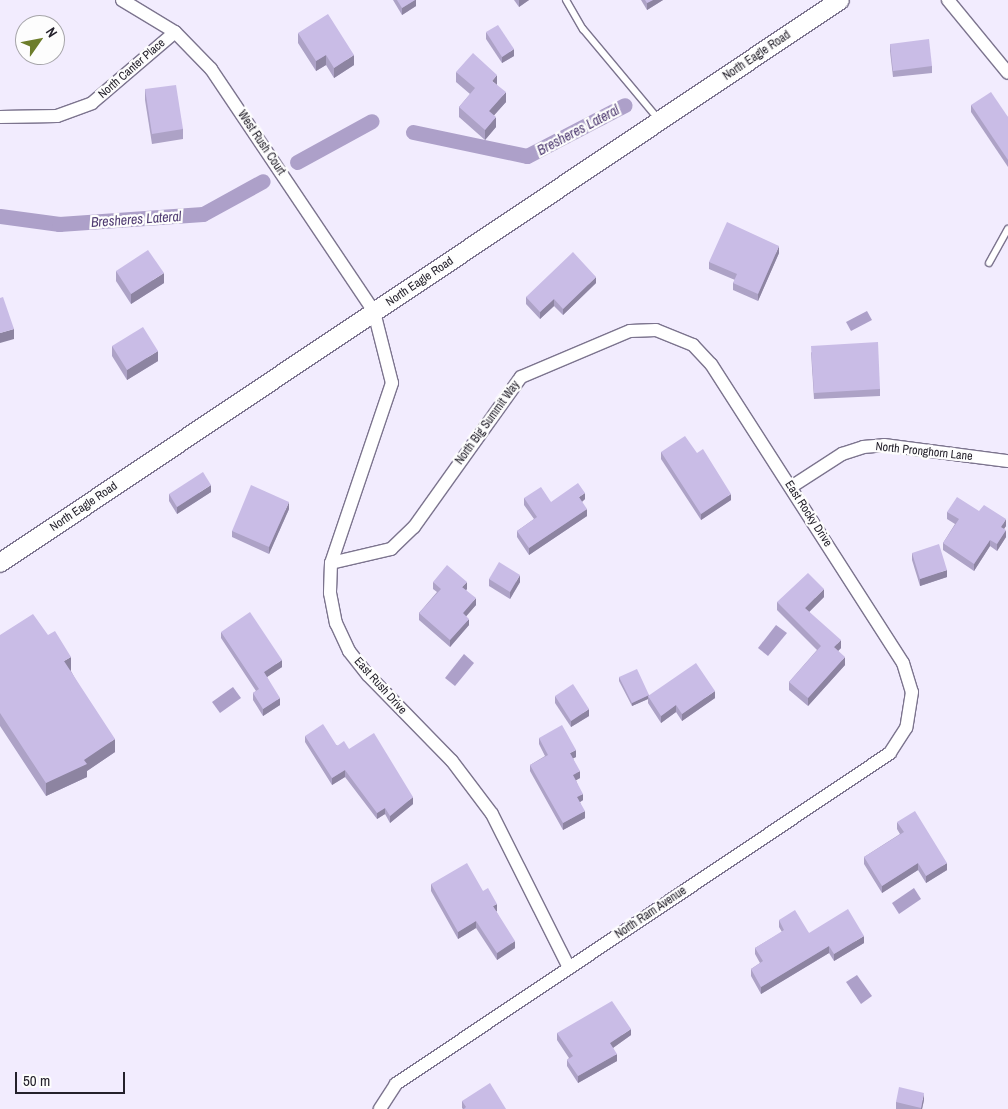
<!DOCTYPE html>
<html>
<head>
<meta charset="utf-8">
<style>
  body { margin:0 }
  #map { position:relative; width:1008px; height:1109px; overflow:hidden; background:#f2ecfe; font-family:"Archivo Narrow",sans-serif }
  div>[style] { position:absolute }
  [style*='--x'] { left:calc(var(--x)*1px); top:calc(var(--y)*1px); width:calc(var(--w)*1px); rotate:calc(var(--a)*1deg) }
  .water>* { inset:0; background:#ada0c9 }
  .canal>* { height:15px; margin:-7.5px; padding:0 7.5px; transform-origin:7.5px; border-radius:7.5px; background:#ada0c9 }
  .roads { filter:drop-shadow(1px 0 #7c748e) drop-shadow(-1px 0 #7c748e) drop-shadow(0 1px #7c748e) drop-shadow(0 -1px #7c748e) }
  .lane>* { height:6px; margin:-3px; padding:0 3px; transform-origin:3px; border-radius:3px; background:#fff }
  .street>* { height:12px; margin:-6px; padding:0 6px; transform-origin:6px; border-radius:6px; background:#fff }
  .secondary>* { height:18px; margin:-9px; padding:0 9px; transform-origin:9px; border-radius:9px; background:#fff }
  .wall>* { inset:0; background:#ada2c6 }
  .shaded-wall>* { inset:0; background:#8d84a1 }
  .building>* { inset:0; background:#c9bce6 }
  span { translate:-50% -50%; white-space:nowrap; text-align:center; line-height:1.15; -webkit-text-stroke:4.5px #fdfdfd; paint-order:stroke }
  .street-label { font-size:12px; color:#24212b }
  .water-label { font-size:14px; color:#503c72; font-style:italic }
  .north { position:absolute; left:15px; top:15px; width:50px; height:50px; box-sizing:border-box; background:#fdfdfd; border:1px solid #a6a5a9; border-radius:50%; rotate:57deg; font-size:14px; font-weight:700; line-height:20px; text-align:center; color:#24212b }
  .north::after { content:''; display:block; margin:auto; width:18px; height:22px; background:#6d7d2b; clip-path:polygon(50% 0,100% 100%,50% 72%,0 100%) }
  .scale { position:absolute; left:15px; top:1072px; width:110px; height:22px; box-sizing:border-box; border:2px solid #24212b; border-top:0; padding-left:6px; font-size:15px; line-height:18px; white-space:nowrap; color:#24212b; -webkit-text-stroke:4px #fdfdfd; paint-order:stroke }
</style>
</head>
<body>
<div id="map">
  <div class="water">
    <i style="clip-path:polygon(867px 311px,872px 320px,851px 331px,846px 322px)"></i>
    <i style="clip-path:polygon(776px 625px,787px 633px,768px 656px,758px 648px)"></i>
    <i style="clip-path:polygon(464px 654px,474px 663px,455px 686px,445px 678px)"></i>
    <i style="clip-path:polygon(233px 687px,241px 698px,220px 713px,212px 702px)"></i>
    <i style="clip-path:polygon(914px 888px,921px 899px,899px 914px,892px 903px)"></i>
    <i style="clip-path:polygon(857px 975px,872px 996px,861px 1004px,846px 982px)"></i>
  </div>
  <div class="canal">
    <i style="--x:413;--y:132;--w:116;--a:11.9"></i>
    <i style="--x:527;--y:156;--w:110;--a:-27.5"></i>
    <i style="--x:297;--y:162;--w:85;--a:-28.7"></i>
    <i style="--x:0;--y:216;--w:60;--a:7.7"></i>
    <i style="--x:59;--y:224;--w:144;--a:-4"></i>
    <i style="--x:203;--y:214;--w:68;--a:-28.8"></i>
  </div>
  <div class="roads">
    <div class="lane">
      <i style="--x:566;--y:0;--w:34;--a:60"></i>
      <i style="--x:583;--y:29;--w:119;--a:50.1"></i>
      <i style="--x:989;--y:263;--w:39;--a:-61"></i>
    </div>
    <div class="street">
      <i style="--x:122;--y:0;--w:62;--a:31.1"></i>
      <i style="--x:175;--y:32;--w:52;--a:45.8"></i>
      <i style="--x:211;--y:69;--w:293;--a:56.1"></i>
      <i style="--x:374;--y:312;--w:73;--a:75.8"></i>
      <i style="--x:392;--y:383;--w:190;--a:108.7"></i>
      <i style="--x:331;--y:563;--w:30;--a:92"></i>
      <i style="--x:330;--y:593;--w:31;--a:79"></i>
      <i style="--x:336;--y:623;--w:31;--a:65"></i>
      <i style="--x:349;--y:651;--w:31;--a:52"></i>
      <i style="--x:368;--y:675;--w:120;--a:45.7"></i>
      <i style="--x:452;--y:761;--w:66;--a:53"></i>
      <i style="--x:492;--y:814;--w:172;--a:63.4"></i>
      <i style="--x:948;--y:0;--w:94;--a:50.6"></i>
      <i style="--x:0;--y:117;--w:57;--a:-1"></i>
      <i style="--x:57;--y:116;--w:37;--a:-20"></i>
      <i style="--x:92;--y:103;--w:109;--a:-40.5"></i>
      <i style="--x:791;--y:487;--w:61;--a:-32.9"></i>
      <i style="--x:842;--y:454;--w:22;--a:-18"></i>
      <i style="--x:863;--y:447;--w:21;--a:-5"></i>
      <i style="--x:884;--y:445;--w:125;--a:7.4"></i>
      <i style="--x:331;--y:563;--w:62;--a:-13.1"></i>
      <i style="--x:391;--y:549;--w:32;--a:-44"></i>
      <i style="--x:414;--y:527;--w:184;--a:-54.5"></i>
      <i style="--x:521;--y:377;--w:118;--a:-22.9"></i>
      <i style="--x:630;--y:331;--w:26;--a:-2"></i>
      <i style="--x:656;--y:330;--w:40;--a:22"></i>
      <i style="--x:693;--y:345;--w:26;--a:47"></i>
      <i style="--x:711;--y:364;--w:355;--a:57.3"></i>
      <i style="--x:903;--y:663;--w:30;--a:73"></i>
      <i style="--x:912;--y:692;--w:36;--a:99"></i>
      <i style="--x:906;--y:728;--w:30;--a:123"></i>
      <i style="--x:890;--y:753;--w:595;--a:146.18"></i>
      <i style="--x:396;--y:1084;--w:30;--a:123"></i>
    </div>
    <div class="secondary">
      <i style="--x:0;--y:563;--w:1011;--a:-33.83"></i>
    </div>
  </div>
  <div class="wall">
    <i style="clip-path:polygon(393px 0,416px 0,416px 6px,402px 15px)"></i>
    <i style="clip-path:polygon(514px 0,529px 0,519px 7px)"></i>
    <i style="clip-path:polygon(641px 0,663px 0,647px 10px)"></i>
    <i style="clip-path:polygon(486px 32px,514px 56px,502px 63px,486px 39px)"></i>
    <i style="clip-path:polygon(298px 33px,354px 65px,334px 78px,326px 65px,316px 71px,298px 43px)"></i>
    <i style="clip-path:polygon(890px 44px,932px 66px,932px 73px,893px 77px,890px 51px)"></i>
    <i style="clip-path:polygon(456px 72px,497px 85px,506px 102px,494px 115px,496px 127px,485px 140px,459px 117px,459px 107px,470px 94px,456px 82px)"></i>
    <i style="clip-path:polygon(145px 89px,183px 129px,183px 139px,152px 144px,145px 100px)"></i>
    <i style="clip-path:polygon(971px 105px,1008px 117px,1008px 167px,971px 112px)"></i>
    <i style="clip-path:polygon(779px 253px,758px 301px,733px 290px,733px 283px,735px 280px,709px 269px,709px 262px)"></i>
    <i style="clip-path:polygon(116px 271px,164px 283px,131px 304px,116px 281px)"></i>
    <i style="clip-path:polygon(596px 283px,563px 315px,554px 306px,540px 319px,526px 304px,526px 297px)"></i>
    <i style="clip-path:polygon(112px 346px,158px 361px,127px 380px,112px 356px)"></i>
    <i style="clip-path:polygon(811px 352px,880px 389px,880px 396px,814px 399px)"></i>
    <i style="clip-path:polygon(661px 452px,697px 453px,731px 500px,701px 520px,661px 459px)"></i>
    <i style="clip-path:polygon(211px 492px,177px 514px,169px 501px,169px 494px)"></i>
    <i style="clip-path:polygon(524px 498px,551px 502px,585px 499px,582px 502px,587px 516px,529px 555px,517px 537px,517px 531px,534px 519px,524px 505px)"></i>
    <i style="clip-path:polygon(289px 509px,269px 554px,232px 537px,232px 531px)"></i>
    <i style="clip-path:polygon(979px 511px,1006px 526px,1004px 529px,1006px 537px,997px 551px,990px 546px,974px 571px,943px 550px,943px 543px,955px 524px,947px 519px,947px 512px)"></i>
    <i style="clip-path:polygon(912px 553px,947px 577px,920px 586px,912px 560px)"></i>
    <i style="clip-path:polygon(489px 579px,520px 582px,510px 599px,489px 586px)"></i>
    <i style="clip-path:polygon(433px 582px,467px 589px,466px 590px,476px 605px,466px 616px,469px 625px,450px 647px,419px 620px,419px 613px,437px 592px,433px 589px)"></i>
    <i style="clip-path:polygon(824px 597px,809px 612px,841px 648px,838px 651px,845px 665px,808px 706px,789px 690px,789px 682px,817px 650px,777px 610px,777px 602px)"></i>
    <i style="clip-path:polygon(221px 632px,282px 667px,267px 677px,280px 705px,263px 716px,253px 700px,253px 693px,256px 691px,221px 638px)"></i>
    <i style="clip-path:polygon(0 635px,71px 670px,71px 671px,115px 752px,87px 771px,87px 777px,46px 796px,0 726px)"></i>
    <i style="clip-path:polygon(619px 677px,649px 695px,715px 698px,682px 721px,676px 712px,661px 723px,648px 703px,648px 699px,632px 706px,619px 681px)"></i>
    <i style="clip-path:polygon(555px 696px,589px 716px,571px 727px,555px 703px)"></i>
    <i style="clip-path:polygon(305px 736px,349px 749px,413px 804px,390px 823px,385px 814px,377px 819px,345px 777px,332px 785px,305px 742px)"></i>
    <i style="clip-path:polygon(539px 738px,576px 757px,573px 758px,580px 778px,576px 780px,583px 800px,580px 802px,585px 818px,563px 830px,530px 771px,530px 765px,545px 756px,539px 744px)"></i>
    <i style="clip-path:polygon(897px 822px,947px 870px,926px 883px,918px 870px,882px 893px,864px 864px,864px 857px,900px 834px,897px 829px)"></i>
    <i style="clip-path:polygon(431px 884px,483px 891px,497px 911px,496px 911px,515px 948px,497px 960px,476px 928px,458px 939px,431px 891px)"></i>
    <i style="clip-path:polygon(779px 920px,809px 933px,864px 943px,834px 961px,829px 953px,761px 994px,751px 976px,751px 969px,760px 963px,755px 954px,755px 948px,782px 932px,779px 927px)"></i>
    <i style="clip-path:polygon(557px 1033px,631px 1035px,613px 1048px,617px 1061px,578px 1083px,567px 1066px,567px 1060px,569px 1058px,557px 1040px)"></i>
    <i style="clip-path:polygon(924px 1100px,922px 1109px,896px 1109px,896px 1102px)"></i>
    <i style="clip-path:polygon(462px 1101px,506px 1109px,463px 1109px,462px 1108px)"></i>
  </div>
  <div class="shaded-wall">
    <i style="clip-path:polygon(415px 0,416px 0,416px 6px,402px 15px,402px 8px)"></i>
    <i style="clip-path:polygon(519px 0,529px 0,519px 7px)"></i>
    <i style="clip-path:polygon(653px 0,663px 0,647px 10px,647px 3px)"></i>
    <i style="clip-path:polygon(514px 49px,514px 56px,502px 63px,502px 57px)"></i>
    <i style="clip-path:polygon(326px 55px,326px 65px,316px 71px,316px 61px)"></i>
    <i style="clip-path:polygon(354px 55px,354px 65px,334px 78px,334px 68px)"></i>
    <i style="clip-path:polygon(497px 75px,497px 85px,492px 81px)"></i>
    <i style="clip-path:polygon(506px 92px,506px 102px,489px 121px,489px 111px)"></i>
    <i style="clip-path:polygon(496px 117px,496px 127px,485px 140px,485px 130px)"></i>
    <i style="clip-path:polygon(779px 246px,779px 253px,758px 301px,758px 294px)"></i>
    <i style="clip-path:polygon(164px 273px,164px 283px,131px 304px,131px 294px)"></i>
    <i style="clip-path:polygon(596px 277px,596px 283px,563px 315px,563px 309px)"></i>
    <i style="clip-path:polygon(554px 299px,554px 306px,540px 319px,540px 312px)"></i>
    <i style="clip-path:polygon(14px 329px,14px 339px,0 343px,0 333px)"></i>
    <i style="clip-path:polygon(158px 351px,158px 361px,127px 380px,127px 370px)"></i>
    <i style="clip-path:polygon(211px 485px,211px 492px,177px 514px,177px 507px)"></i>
    <i style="clip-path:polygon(585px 493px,585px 499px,579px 504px,579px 497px)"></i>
    <i style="clip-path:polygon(731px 494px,731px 500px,701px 520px,701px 514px)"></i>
    <i style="clip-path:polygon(289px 502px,289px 509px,269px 554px,269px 547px)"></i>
    <i style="clip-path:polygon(587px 509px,587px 516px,529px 555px,529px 548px)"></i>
    <i style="clip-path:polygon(1006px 519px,1006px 526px,1001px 533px,1001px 527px)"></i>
    <i style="clip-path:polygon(1006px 530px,1006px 537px,997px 551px,997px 544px)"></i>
    <i style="clip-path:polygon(990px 540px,990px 546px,974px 571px,974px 564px)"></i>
    <i style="clip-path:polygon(947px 570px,947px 577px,920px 586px,920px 579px)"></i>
    <i style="clip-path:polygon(520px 575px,520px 582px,510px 599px,510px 592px)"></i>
    <i style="clip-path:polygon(467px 582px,467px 589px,462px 594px,462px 587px)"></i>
    <i style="clip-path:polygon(824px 589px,824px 597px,805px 616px,805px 608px)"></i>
    <i style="clip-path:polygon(476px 598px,476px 605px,463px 620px,463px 613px)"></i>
    <i style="clip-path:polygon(469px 619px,469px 625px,450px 647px,450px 640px)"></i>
    <i style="clip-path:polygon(841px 640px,841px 648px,834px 655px,834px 647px)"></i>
    <i style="clip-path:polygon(71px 657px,71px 670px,64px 675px,64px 661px)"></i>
    <i style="clip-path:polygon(845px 657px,845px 665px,808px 706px,808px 698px)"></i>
    <i style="clip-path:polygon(282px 660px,282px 667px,264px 679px,264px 672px)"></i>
    <i style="clip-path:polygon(715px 691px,715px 698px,682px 721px,682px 714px)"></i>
    <i style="clip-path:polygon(649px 695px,648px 696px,648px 699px,632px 706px,632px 703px)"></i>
    <i style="clip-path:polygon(280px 698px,280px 705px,263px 716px,263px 709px)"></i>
    <i style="clip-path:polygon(676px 705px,676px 712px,661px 723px,661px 716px)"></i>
    <i style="clip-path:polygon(589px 709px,589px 716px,571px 727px,571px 721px)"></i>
    <i style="clip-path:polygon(115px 739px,115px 752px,87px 771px,87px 777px,46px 796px,46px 783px)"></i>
    <i style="clip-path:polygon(576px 750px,576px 757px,570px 760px,570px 753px)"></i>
    <i style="clip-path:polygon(345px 770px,345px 777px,332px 785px,332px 778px)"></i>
    <i style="clip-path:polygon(580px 771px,580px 778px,573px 782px,573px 775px)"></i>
    <i style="clip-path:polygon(583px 794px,583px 800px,577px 804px,577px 797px)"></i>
    <i style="clip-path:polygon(413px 797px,413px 804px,390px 823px,390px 816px)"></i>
    <i style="clip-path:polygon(385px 808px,385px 814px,377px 819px,377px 813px)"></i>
    <i style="clip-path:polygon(585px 811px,585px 818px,563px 830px,563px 823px)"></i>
    <i style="clip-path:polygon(918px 863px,918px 870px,882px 893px,882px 886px)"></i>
    <i style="clip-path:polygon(947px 863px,947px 870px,926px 883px,926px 876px)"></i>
    <i style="clip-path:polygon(497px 904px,497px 911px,493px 913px,493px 906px)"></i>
    <i style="clip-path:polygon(476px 921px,476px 928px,458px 939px,458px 932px)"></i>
    <i style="clip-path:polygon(864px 936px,864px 943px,834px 961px,834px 954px)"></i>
    <i style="clip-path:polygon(515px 941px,515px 948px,497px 960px,497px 953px)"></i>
    <i style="clip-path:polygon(829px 946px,829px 953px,761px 994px,761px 987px)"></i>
    <i style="clip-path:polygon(631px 1029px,631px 1035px,610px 1050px,610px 1043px)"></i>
    <i style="clip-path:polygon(617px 1054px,617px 1061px,578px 1083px,578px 1076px)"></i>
    <i style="clip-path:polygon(924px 1093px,924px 1100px,922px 1109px,921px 1109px)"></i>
  </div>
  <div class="building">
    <i style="clip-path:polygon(397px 0,415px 0,402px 8px)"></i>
    <i style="clip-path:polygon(645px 0,653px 0,647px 3px)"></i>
    <i style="clip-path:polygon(328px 14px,354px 55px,334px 68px,326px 55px,316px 61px,298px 33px)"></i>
    <i style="clip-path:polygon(498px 25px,514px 49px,502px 57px,486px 32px)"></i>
    <i style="clip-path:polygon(929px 39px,932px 66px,893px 71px,890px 44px)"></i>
    <i style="clip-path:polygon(473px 53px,497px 75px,492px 81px,506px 92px,489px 111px,496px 117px,485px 130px,459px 107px,475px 88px,456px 72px)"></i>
    <i style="clip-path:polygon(176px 85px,183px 129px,152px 134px,145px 89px)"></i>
    <i style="clip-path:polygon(991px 92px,1008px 117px,1008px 160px,971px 105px)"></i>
    <i style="clip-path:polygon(727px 222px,779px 246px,758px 294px,733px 283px,737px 274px,709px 262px)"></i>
    <i style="clip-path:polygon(148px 250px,164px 273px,131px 294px,116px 271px)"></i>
    <i style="clip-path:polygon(573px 252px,596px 277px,563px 309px,554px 299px,540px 312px,526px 297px)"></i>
    <i style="clip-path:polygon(3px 297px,14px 329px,0 333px,0 298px)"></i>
    <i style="clip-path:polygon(143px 327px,158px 351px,127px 370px,112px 346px)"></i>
    <i style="clip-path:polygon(878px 342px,880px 389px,814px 393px,811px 346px)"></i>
    <i style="clip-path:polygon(685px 436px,697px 453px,703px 449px,731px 494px,701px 514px,661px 452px)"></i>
    <i style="clip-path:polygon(203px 472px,211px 485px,177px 507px,169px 494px)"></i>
    <i style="clip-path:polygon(578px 483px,585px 493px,579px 497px,587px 509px,529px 548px,517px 531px,537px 517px,524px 498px,541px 487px,551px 502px)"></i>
    <i style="clip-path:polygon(251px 485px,289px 502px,269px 547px,232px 531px)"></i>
    <i style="clip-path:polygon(957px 497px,979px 511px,984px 505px,1006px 519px,1001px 527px,1006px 530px,997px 544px,990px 540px,974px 564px,943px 543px,959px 519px,947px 512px)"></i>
    <i style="clip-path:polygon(939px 544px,947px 570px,920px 579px,912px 553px)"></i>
    <i style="clip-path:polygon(499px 562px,520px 575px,510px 592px,489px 579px)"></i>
    <i style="clip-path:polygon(447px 565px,467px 582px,462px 587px,476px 598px,463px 613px,469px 619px,450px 640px,419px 613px,441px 589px,433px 582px)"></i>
    <i style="clip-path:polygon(808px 573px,824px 589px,805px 608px,841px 640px,834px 647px,845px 657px,808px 698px,789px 682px,821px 646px,777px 602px)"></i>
    <i style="clip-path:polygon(250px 612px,282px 660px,264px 672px,280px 698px,263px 709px,253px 693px,259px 689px,221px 632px)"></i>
    <i style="clip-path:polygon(33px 614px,48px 635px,55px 631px,71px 657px,64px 661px,115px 739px,84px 760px,87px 764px,46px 783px,0 713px,0 635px)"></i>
    <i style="clip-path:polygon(696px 663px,715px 691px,682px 714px,676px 705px,661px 716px,648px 696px)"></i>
    <i style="clip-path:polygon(637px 669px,649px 695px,632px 703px,619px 677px)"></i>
    <i style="clip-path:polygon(573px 684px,589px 709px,571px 721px,555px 696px)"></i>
    <i style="clip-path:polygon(323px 724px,337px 746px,344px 741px,349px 749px,374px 733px,413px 797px,390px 816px,385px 808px,377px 813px,345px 770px,332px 778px,305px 736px)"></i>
    <i style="clip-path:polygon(562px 725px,576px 750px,570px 753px,580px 771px,573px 775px,583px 794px,577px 797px,585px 811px,563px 823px,530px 765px,548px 755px,539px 738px)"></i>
    <i style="clip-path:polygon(915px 811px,947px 863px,926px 876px,918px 863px,882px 886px,864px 857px,904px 832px,897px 822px)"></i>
    <i style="clip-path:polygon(467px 863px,483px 891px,488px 888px,497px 904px,493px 906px,515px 941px,497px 953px,476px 921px,458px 932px,431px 884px)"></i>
    <i style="clip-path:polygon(848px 909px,864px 936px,834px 954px,829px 946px,761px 987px,751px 969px,763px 961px,755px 948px,784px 930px,779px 920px,795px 910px,809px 933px)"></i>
    <i style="clip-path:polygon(612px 1001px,631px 1029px,610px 1043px,617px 1054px,578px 1076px,567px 1060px,573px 1056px,557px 1033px)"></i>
    <i style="clip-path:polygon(490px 1083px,506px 1109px,464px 1109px,466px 1107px,462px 1101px)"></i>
    <i style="clip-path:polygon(899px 1087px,924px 1093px,921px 1108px,896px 1102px)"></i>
  </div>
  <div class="street-label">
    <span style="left:757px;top:56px;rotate:-34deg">North Eagle Road</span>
    <span style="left:132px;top:69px;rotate:-41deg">North Canter Place</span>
    <span style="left:261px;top:143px;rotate:56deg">West Rush Court</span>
    <span style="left:420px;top:282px;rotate:-34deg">North Eagle Road</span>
    <span style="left:488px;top:423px;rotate:-54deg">North Big Summit Way</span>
    <span style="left:924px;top:452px;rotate:6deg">North Pronghorn Lane</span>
    <span style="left:84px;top:507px;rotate:-34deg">North Eagle Road</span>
    <span style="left:808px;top:514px;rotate:57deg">East Rocky Drive</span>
    <span style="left:380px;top:686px;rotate:48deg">East Rush Drive</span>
    <span style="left:651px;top:913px;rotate:-34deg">North Ram Avenue</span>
  </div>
  <div class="water-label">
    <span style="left:578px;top:130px;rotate:-28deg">Bresheres Lateral</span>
    <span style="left:136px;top:219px;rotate:-4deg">Bresheres Lateral</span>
  </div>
  <div class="north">N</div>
  <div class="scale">50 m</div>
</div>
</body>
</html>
